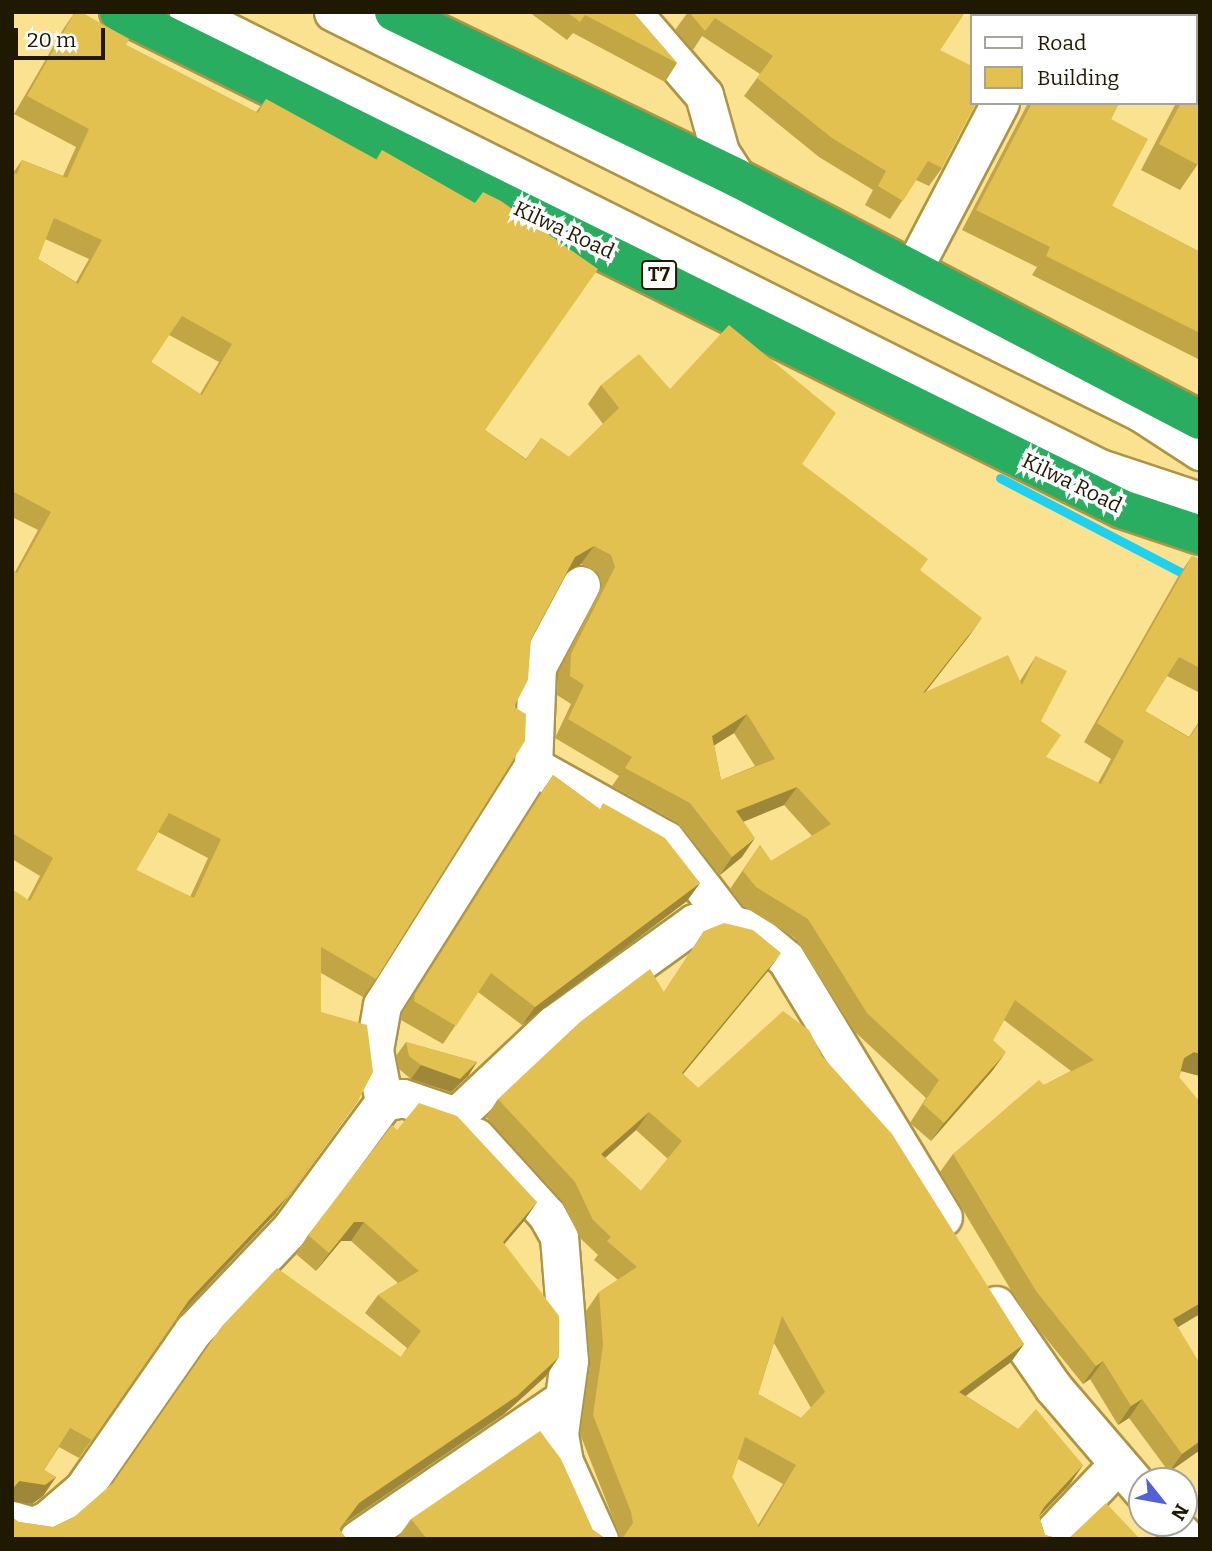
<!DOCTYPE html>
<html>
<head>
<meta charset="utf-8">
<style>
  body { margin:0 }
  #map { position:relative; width:1212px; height:1551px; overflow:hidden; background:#fbe291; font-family:Bitter,serif }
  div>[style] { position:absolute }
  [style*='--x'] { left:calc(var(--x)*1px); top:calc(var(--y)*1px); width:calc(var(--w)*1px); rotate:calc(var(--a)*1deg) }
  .stream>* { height:9px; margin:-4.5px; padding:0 4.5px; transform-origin:4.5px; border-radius:4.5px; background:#1fd1ee }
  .roads { filter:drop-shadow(2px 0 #ad9545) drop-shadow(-2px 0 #ad9545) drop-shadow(0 2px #ad9545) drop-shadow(0 -2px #ad9545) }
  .minor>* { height:37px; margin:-18.5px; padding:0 18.5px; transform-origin:18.5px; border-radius:18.5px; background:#fff }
  .highway>* { height:38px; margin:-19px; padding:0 19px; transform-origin:19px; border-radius:19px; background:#29ad61 }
  .wall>* { inset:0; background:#c2a646 }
  .shaded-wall>* { inset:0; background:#9e8739 }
  .building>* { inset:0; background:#e2c151 }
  span { translate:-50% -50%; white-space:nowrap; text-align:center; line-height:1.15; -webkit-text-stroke:7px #fff; paint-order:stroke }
  .shield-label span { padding:2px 5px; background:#fff; border:2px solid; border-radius:5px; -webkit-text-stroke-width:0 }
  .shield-label { font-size:19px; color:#201901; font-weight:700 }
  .street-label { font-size:21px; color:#201901 }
  .frame { position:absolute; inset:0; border:14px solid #201901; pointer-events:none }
  .legend { position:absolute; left:970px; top:14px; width:228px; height:91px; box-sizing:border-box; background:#fff; border:2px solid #a6a399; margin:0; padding:9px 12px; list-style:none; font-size:21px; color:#201901 }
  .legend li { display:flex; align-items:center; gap:14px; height:35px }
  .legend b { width:35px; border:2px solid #a6a399 }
  .north { position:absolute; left:1128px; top:1467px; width:70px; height:70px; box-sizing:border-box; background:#fff; border:2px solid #a6a399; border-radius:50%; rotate:121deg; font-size:19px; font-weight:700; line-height:28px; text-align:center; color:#201901 }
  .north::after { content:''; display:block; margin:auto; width:24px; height:32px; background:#5162d8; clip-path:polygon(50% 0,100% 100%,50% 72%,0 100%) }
  .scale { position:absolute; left:14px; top:28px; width:91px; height:32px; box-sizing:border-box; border:4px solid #201901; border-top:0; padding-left:9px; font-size:21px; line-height:24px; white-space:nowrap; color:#201901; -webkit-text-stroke:5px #fff; paint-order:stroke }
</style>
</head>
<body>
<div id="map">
  <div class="stream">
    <i style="--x:1000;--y:478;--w:225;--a:27.5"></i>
  </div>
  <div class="roads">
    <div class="minor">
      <i style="--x:188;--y:12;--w:1020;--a:26.57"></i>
      <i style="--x:1100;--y:468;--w:105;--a:18.3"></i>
      <i style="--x:333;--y:12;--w:901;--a:26.37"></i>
      <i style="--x:1140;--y:412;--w:72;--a:33"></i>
      <i style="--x:632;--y:12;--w:110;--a:49.1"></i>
      <i style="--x:704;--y:95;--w:59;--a:74.3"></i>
      <i style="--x:720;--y:152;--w:31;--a:57"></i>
      <i style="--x:1047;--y:16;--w:4;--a:-63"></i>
      <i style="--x:912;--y:271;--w:190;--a:-62.4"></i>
      <i style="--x:533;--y:766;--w:152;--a:29.1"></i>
      <i style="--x:666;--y:840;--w:105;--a:52.4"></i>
      <i style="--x:384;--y:1102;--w:53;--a:-100.9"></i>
      <i style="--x:374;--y:1050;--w:46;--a:-79.9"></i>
      <i style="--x:382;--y:1005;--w:283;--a:-57.7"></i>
      <i style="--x:533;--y:766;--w:99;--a:-87.7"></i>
      <i style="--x:537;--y:667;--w:93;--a:-61.8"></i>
      <i style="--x:476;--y:1137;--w:105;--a:47.7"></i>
      <i style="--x:547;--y:1215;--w:25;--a:61"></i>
      <i style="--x:559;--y:1237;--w:124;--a:85.4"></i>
      <i style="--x:569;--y:1361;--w:74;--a:97.8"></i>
      <i style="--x:559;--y:1434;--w:28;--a:80"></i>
      <i style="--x:564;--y:1462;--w:85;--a:65.6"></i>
      <i style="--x:996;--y:1305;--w:100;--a:55.2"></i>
      <i style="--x:1053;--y:1387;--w:137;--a:49.4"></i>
      <i style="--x:12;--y:1520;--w:22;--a:16"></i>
      <i style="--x:33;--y:1526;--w:15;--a:-23"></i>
      <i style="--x:47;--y:1520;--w:48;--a:-40.7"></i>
      <i style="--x:83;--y:1489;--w:193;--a:-55.2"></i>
      <i style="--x:193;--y:1331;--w:142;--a:-46.4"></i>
      <i style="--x:291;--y:1228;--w:157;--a:-53.6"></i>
      <i style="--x:384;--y:1102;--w:19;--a:-12"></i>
      <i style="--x:403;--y:1098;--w:56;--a:18.8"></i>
      <i style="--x:456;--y:1116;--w:134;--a:-43.2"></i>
      <i style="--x:554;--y:1024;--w:173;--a:-35.8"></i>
      <i style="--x:694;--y:923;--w:18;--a:-9"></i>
      <i style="--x:712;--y:920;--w:39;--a:13"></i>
      <i style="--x:750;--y:929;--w:47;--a:39.8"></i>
      <i style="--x:786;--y:959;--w:302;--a:58.7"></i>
      <i style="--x:1172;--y:1523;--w:22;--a:47"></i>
      <i style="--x:358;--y:1539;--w:243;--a:-34.3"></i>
      <i style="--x:1047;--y:1539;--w:102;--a:-46.6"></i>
    </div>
    <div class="highway">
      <i style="--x:119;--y:12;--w:1119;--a:26.36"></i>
      <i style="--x:1122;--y:509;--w:82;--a:18.4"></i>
      <i style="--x:394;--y:12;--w:381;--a:25.8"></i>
      <i style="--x:737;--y:178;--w:522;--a:27.6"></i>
    </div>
  </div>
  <div class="wall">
    <i style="clip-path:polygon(evenodd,75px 12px,126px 45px,256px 112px,266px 99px,376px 159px,382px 150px,485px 430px,526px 459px,541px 438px,569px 457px,603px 424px,588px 404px,601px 385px,670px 389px,802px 464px,920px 570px,969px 636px,925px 692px,1020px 681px,1036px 656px,1041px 721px,1046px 757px,1098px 783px,1111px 759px,1084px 742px,1179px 575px,1192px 556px,1200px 560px,1200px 693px,1167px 676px,1145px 711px,1189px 737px,1200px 720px,1200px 1076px,1181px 1071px,1179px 1077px,1177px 1327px,1200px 1364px,1200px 1450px,1169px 1472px,1129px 1418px,1118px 1425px,1090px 1379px,1083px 1384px,1023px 1310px,940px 1172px,953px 1154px,1044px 1085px,1071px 1071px,1004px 1020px,993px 1040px,993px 1070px,931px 1141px,910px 1123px,926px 1098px,854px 1031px,795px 938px,743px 906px,730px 889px,760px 845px,771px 861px,812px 836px,784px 805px,743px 822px,742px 857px,720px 875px,677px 822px,612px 786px,619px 776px,555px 738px,571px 704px,557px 695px,558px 673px,602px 585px,598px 573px,581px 564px,567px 572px,531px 639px,376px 979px,363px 997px,321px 973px,321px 1012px,359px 1099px,275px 1214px,176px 1319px,79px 1458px,59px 1447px,44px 1470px,56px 1477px,43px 1496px,32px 1504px,28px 899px,40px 876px,12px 859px,12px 570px,15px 572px,38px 530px,12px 517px,12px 173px,13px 173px,22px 160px,63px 176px,76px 147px,14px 114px,64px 28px,75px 12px,45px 239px,89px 259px,76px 282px,38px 259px,45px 239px,75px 12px,169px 335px,219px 362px,200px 394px,151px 362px,169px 335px,75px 12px,734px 733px,755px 766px,721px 780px,714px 745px,734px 733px,75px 12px,158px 832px,208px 858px,190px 897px,136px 870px,158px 832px)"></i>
    <i style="clip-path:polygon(529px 12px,633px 12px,677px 63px,665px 82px,573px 33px,567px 40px)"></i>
    <i style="clip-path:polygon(688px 12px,965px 12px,940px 50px,942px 168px,929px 186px,916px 180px,890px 219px,865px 205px,873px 190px,819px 157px,744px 96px,760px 74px,702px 36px,693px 50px,675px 30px)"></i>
    <i style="clip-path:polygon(1139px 12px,1163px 12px,1161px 16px,1146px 16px)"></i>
    <i style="clip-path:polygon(1200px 59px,1200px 161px,1180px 190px,1141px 170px,1176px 103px,1196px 103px,1196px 65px)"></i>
    <i style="clip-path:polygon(1028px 103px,1119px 103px,1111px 119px,1112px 206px,1200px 252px,1200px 360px,1032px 275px,1037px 267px,962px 230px)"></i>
    <i style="clip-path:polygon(553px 775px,700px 883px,687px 901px,522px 1025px,478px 992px,443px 1044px,401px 1020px,402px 1013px,540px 794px)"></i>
    <i style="clip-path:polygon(evenodd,704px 931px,768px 971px,683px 1074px,698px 1088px,822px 1056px,1024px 1344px,1011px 1362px,966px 1396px,1018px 1429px,1083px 1465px,1070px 1484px,1039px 1516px,1045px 1535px,1060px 1539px,619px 1539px,618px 1531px,580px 1434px,590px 1364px,586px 1311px,599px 1292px,618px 1280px,594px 1260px,598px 1255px,580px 1238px,562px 1201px,486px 1117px,498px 1099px,664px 992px,704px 931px,636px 1130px,668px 1159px,641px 1191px,605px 1158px,636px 1130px,704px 931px,774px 1343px,811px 1408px,801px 1418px,758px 1394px,774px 1343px,704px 931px,738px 1459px,783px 1484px,758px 1525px,732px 1477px,738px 1459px)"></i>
    <i style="clip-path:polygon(406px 1042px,477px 1062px,468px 1076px,451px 1092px,411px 1079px,399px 1069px,396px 1056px)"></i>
    <i style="clip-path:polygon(397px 1130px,537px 1202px,524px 1221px,504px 1244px,546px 1376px,504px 1414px,346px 1522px,340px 1529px,12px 1539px,19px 1522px,53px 1527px,401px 1357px,407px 1348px,365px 1313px,378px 1295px,398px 1283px,351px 1241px,341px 1241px,316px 1271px,296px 1254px,308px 1235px)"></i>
    <i style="clip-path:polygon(411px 1519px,593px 1530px,606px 1539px,399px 1539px,398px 1537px)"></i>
  </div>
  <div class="shaded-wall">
    <i style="clip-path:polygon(594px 546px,581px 564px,563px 575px,575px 557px)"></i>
    <i style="clip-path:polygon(982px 618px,969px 636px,910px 712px,923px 693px)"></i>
    <i style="clip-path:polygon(747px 714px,734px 733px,699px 755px,712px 736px)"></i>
    <i style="clip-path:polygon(797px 787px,784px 805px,723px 830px,736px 811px)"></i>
    <i style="clip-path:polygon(755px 838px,742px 857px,720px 875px,732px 857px)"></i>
    <i style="clip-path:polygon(700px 883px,687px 901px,522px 1025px,535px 1007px)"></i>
    <i style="clip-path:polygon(781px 953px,768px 971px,669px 1091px,682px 1073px)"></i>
    <i style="clip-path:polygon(1006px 1052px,993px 1070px,931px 1141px,944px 1123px)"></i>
    <i style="clip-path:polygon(1194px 1052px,1200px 1054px,1200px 1076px,1181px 1071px,1171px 1077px,1184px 1058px)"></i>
    <i style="clip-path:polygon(477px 1062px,468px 1076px,451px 1092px,411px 1079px,421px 1065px)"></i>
    <i style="clip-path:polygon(359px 1099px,275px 1214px,176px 1319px,189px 1300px)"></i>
    <i style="clip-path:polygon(649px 1112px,636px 1130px,588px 1173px,601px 1154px)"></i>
    <i style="clip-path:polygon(537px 1202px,524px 1221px,490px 1261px,503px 1242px)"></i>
    <i style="clip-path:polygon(354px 1222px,364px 1222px,351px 1241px,341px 1241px,316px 1271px,329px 1253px)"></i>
    <i style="clip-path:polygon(1200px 1303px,1200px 1314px,1160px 1338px,1173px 1319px)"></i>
    <i style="clip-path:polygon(1024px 1344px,1011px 1362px,946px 1410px,959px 1392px)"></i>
    <i style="clip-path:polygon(559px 1357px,546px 1376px,504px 1414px,346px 1522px,333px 1539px,359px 1503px)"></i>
    <i style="clip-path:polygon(1103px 1361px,1090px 1379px,1083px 1384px,1096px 1366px)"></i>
    <i style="clip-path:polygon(1142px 1399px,1129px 1418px,1118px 1425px,1131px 1406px)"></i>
    <i style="clip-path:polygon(1200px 1441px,1200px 1450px,1169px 1472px,1182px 1454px)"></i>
    <i style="clip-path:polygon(1083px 1465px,1070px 1484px,1031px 1525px,1044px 1507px)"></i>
    <i style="clip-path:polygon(56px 1477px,43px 1496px,32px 1504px,12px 1501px,12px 1489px,19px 1481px)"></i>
  </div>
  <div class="building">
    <i style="clip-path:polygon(evenodd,75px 12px,81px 12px,129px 39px,126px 45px,258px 113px,266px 99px,377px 160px,382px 150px,475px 203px,483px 192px,501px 201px,598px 269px,485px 430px,526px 460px,541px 438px,569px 457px,619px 408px,601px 385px,639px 354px,670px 389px,729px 325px,836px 413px,802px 464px,928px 559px,920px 570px,982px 618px,923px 693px,1008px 655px,1022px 685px,1036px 656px,1067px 671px,1041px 721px,1061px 735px,1046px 757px,1101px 784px,1124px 741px,1097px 723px,1192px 556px,1200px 560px,1200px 668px,1179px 657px,1145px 711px,1189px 738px,1200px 722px,1200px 1054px,1194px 1052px,1184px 1058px,1179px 1077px,1200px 1102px,1200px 1303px,1173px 1319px,1200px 1364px,1200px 1441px,1182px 1454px,1142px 1399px,1131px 1406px,1103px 1361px,1096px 1366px,1036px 1291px,953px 1154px,1039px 1080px,1044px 1085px,1094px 1060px,1015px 1000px,993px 1040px,1006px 1052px,944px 1123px,923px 1104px,939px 1080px,867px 1013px,808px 919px,756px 887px,743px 871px,760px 845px,771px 861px,831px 824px,797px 787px,736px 811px,755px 838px,732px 857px,690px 803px,625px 768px,632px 757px,568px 719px,584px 685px,570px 676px,571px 654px,615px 567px,611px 555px,594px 546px,575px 557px,531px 639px,528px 680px,514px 707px,526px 714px,525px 741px,376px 979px,321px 947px,321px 1012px,367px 1025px,373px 1072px,359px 1099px,288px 1196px,189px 1300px,92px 1440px,70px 1428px,44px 1470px,56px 1477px,45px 1485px,19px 1481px,12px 1489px,12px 889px,30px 901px,53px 858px,12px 833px,12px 570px,17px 573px,51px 512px,12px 491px,12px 173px,17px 174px,22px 160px,67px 178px,89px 129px,27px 96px,75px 12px,54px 218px,102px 240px,78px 284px,38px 259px,54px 218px,75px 12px,182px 316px,232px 344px,202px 395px,151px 362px,182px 316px,75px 12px,747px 714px,775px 759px,721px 780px,712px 736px,747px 714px,75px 12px,169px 813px,221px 839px,194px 898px,136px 870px,169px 813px)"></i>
    <i style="clip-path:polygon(567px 12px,633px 12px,677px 63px,585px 15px,580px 22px)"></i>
    <i style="clip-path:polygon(689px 12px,965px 12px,940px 50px,972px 66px,972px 103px,976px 103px,942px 168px,928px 161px,903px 201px,878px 186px,886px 171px,832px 138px,757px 78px,773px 56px,715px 18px,705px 31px)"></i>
    <i style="clip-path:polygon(1079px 12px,1101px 12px,1108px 16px,1077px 16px)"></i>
    <i style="clip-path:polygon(1200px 67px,1200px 161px,1198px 165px,1159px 144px,1181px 103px,1196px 103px,1196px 74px)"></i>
    <i style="clip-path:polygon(1032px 103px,1119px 103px,1111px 119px,1148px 139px,1112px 206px,1200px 252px,1200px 333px,1046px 256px,1050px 247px,976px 210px)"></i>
    <i style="clip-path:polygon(553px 775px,600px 809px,603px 803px,665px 838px,700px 883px,535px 1007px,491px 973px,456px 1026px,414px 1001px,415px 994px)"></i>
    <i style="clip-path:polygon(evenodd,724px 923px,753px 930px,781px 953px,682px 1073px,698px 1088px,783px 1011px,809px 1030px,822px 1056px,892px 1134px,1024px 1344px,959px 1392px,1018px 1429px,1036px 1409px,1083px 1465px,1044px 1507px,1039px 1516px,1045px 1535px,1060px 1539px,622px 1539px,633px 1523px,631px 1512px,593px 1415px,603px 1345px,599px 1292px,637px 1267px,607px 1241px,611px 1237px,593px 1220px,575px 1182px,498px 1099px,580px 1022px,650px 969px,664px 992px,704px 931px,724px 923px,649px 1112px,682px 1141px,641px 1191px,601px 1154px,649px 1112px,724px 923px,782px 1316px,825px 1392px,801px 1418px,758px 1394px,782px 1316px,724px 923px,745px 1437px,796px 1465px,759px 1527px,732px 1477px,745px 1437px)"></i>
    <i style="clip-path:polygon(406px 1042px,477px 1062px,460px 1079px,421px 1065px,409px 1056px)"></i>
    <i style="clip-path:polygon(419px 1103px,457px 1116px,537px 1202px,503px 1242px,559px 1316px,559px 1357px,517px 1396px,359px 1503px,339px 1529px,347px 1539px,12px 1539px,12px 1517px,19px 1522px,53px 1527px,74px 1517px,113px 1483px,222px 1326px,277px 1268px,401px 1357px,421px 1331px,378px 1295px,419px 1271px,364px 1222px,354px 1222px,329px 1253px,308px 1235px,392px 1125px,397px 1130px)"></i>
    <i style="clip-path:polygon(540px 1431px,561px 1459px,593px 1530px,606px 1539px,427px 1539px,411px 1519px)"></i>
    <i style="clip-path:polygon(1106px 1503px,1140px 1539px,1068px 1539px)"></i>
  </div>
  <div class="shield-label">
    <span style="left:659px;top:275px">T7</span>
  </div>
  <div class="street-label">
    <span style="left:564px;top:230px;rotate:25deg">Kilwa Road</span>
    <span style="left:1072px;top:483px;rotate:26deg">Kilwa Road</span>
  </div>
  <div class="frame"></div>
  <ul class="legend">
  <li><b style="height:9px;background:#fff"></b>Road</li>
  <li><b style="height:19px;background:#e2c151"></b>Building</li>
  </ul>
  <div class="north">N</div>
  <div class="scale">20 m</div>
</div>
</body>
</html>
